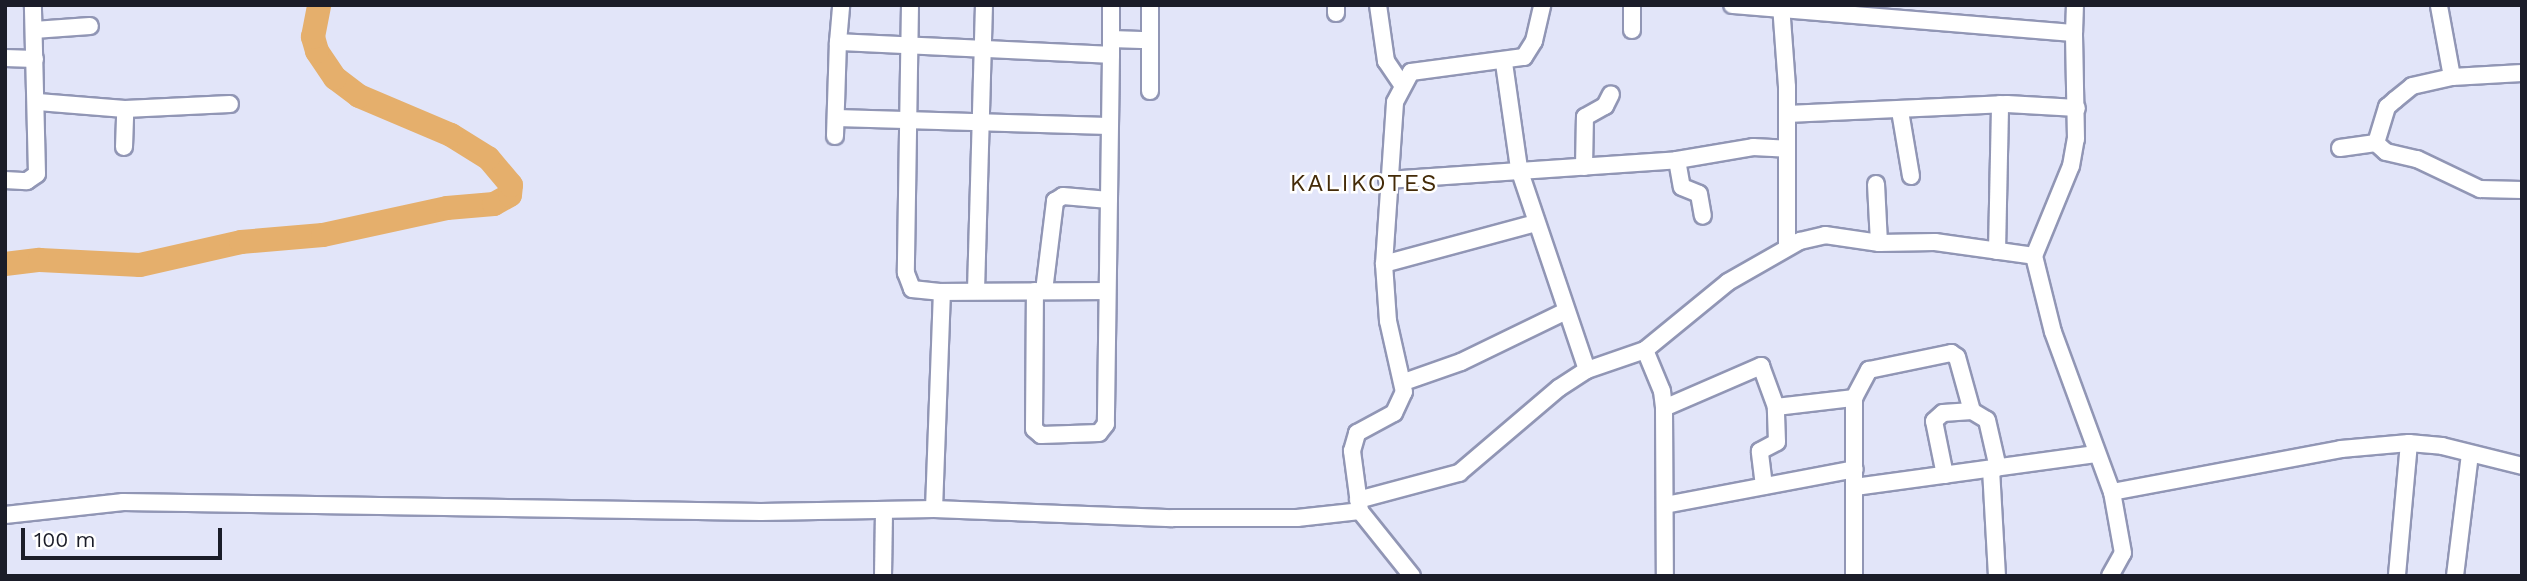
<!DOCTYPE html>
<html>
<head>
<meta charset="utf-8">
<style>
  body { margin:0 }
  #map { position:relative; width:2527px; height:581px; overflow:hidden; background:#e2e5f9; font-family:"Work Sans",sans-serif }
  div>[style] { position:absolute }
  [style*='--x'] { left:calc(var(--x)*1px); top:calc(var(--y)*1px); width:calc(var(--w)*1px); rotate:calc(var(--a)*1deg) }
  .river>* { height:24px; margin:-12px; padding:0 12px; transform-origin:12px; border-radius:12px; background:#e5af6c }
  .roads { filter:drop-shadow(2px 0 #9196b5) drop-shadow(-2px 0 #9196b5) drop-shadow(0 2px #9196b5) drop-shadow(0 -2px #9196b5) }
  .minor>* { height:16px; margin:-8px; padding:0 8px; transform-origin:8px; border-radius:8px; background:#fff }
  span { translate:-50% -50%; white-space:nowrap; text-align:center; line-height:1.15; -webkit-text-stroke:5px #fff; paint-order:stroke }
  .quarter-label { font-size:24px; color:#442b08; letter-spacing:2px }
  .frame { position:absolute; inset:0; border:7px solid #1b1d29; pointer-events:none }
  .scale { position:absolute; left:21px; top:528px; width:201px; height:32px; box-sizing:border-box; border:4px solid #1b1d29; border-top:0; padding-left:9px; font-size:21px; line-height:24px; white-space:nowrap; color:#1b1d29; -webkit-text-stroke:5px #fff; paint-order:stroke }
</style>
</head>
<body>
<div id="map">
  <div class="river">
    <i style="--x:5;--y:264;--w:35;--a:-7"></i>
    <i style="--x:40;--y:260;--w:100;--a:2.9"></i>
    <i style="--x:140;--y:265;--w:104;--a:-12.8"></i>
    <i style="--x:241;--y:242;--w:82;--a:-4.9"></i>
    <i style="--x:323;--y:235;--w:127;--a:-12.3"></i>
    <i style="--x:447;--y:208;--w:47;--a:-4.9"></i>
    <i style="--x:494;--y:204;--w:18;--a:-29"></i>
    <i style="--x:510;--y:195;--w:10;--a:-84"></i>
    <i style="--x:511;--y:185;--w:35;--a:-130"></i>
    <i style="--x:488;--y:158;--w:44;--a:-148.1"></i>
    <i style="--x:451;--y:135;--w:100;--a:-157"></i>
    <i style="--x:359;--y:96;--w:30;--a:-143"></i>
    <i style="--x:335;--y:78;--w:32;--a:-124"></i>
    <i style="--x:317;--y:51;--w:15;--a:-106"></i>
    <i style="--x:313;--y:37;--w:33;--a:-79"></i>
  </div>
  <div class="roads">
    <div class="minor">
      <i style="--x:910;--y:5;--w:268;--a:90.9"></i>
      <i style="--x:906;--y:273;--w:17;--a:69"></i>
      <i style="--x:912;--y:289;--w:30;--a:6"></i>
      <i style="--x:1336;--y:5;--w:8;--a:90"></i>
      <i style="--x:1378;--y:5;--w:57;--a:81.9"></i>
      <i style="--x:1386;--y:61;--w:27;--a:56"></i>
      <i style="--x:1781;--y:5;--w:82;--a:85.8"></i>
      <i style="--x:1787;--y:87;--w:160;--a:90"></i>
      <i style="--x:2439;--y:6;--w:72;--a:79.6"></i>
      <i style="--x:2452;--y:77;--w:70;--a:-3.3"></i>
      <i style="--x:34;--y:30;--w:56;--a:-4.1"></i>
      <i style="--x:1632;--y:30;--w:25;--a:-90"></i>
      <i style="--x:2074;--y:33;--w:28;--a:-88"></i>
      <i style="--x:1111;--y:39;--w:38;--a:2"></i>
      <i style="--x:838;--y:42;--w:37;--a:-85"></i>
      <i style="--x:1111;--y:55;--w:50;--a:-90"></i>
      <i style="--x:5;--y:58;--w:30;--a:2"></i>
      <i style="--x:1504;--y:63;--w:107;--a:81.9"></i>
      <i style="--x:1519;--y:169;--w:212;--a:71.3"></i>
      <i style="--x:1150;--y:91;--w:86;--a:-90"></i>
      <i style="--x:38;--y:102;--w:87;--a:4.6"></i>
      <i style="--x:125;--y:109;--w:105;--a:-2.7"></i>
      <i style="--x:1900;--y:111;--w:66;--a:80.4"></i>
      <i style="--x:1787;--y:114;--w:220;--a:-2.6"></i>
      <i style="--x:2007;--y:104;--w:70;--a:3.3"></i>
      <i style="--x:836;--y:118;--w:273;--a:1.7"></i>
      <i style="--x:835;--y:136;--w:94;--a:-88.2"></i>
      <i style="--x:838;--y:42;--w:273;--a:2.7"></i>
      <i style="--x:1111;--y:55;--w:369;--a:90.8"></i>
      <i style="--x:1106;--y:424;--w:11;--a:128"></i>
      <i style="--x:1099;--y:433;--w:58;--a:178"></i>
      <i style="--x:1041;--y:435;--w:9;--a:-139"></i>
      <i style="--x:1034;--y:429;--w:138;--a:-89.6"></i>
      <i style="--x:2376;--y:143;--w:38;--a:-73"></i>
      <i style="--x:2387;--y:107;--w:11;--a:-41"></i>
      <i style="--x:2395;--y:100;--w:22;--a:-39"></i>
      <i style="--x:2412;--y:86;--w:41;--a:-12.7"></i>
      <i style="--x:124;--y:147;--w:38;--a:-88"></i>
      <i style="--x:2340;--y:148;--w:36;--a:-8"></i>
      <i style="--x:2376;--y:143;--w:13;--a:42"></i>
      <i style="--x:2386;--y:152;--w:32;--a:13"></i>
      <i style="--x:2417;--y:159;--w:70;--a:25.5"></i>
      <i style="--x:2480;--y:189;--w:42;--a:1.4"></i>
      <i style="--x:1677;--y:160;--w:27;--a:80"></i>
      <i style="--x:1682;--y:187;--w:18;--a:22"></i>
      <i style="--x:1699;--y:194;--w:22;--a:80"></i>
      <i style="--x:1584;--y:167;--w:50;--a:-88.9"></i>
      <i style="--x:1585;--y:117;--w:23;--a:-29"></i>
      <i style="--x:1605;--y:106;--w:13;--a:-63"></i>
      <i style="--x:5;--y:180;--w:22;--a:3"></i>
      <i style="--x:27;--y:181;--w:12;--a:-35"></i>
      <i style="--x:37;--y:174;--w:169;--a:-91.4"></i>
      <i style="--x:1387;--y:180;--w:291;--a:-3.9"></i>
      <i style="--x:1677;--y:160;--w:77;--a:-9.7"></i>
      <i style="--x:1753;--y:147;--w:34;--a:3"></i>
      <i style="--x:1876;--y:184;--w:59;--a:87.1"></i>
      <i style="--x:1997;--y:251;--w:147;--a:-88.8"></i>
      <i style="--x:2034;--y:256;--w:78;--a:76"></i>
      <i style="--x:2053;--y:332;--w:171;--a:69.8"></i>
      <i style="--x:2112;--y:492;--w:233;--a:-10.6"></i>
      <i style="--x:2341;--y:449;--w:68;--a:-5"></i>
      <i style="--x:2409;--y:443;--w:134;--a:95.2"></i>
      <i style="--x:1384;--y:264;--w:157;--a:-15.1"></i>
      <i style="--x:976;--y:291;--w:286;--a:-88.4"></i>
      <i style="--x:1044;--y:291;--w:91;--a:-83"></i>
      <i style="--x:1055;--y:201;--w:9;--a:-32"></i>
      <i style="--x:1063;--y:196;--w:46;--a:5"></i>
      <i style="--x:1645;--y:350;--w:44;--a:67.5"></i>
      <i style="--x:1662;--y:391;--w:17;--a:83"></i>
      <i style="--x:1664;--y:408;--w:168;--a:89.7"></i>
      <i style="--x:1404;--y:382;--w:60;--a:-19.3"></i>
      <i style="--x:1461;--y:362;--w:114;--a:-25.9"></i>
      <i style="--x:1854;--y:398;--w:178;--a:90"></i>
      <i style="--x:1664;--y:408;--w:106;--a:-23.4"></i>
      <i style="--x:1761;--y:366;--w:44;--a:69.9"></i>
      <i style="--x:1776;--y:407;--w:79;--a:-6.6"></i>
      <i style="--x:1854;--y:398;--w:32;--a:-62"></i>
      <i style="--x:1869;--y:370;--w:84;--a:-11.7"></i>
      <i style="--x:1951;--y:353;--w:7;--a:34"></i>
      <i style="--x:1957;--y:357;--w:56;--a:74.5"></i>
      <i style="--x:1972;--y:411;--w:17;--a:31"></i>
      <i style="--x:1987;--y:420;--w:49;--a:77.1"></i>
      <i style="--x:2409;--y:443;--w:33;--a:5"></i>
      <i style="--x:2442;--y:446;--w:82;--a:14"></i>
      <i style="--x:1991;--y:469;--w:107;--a:86.8"></i>
      <i style="--x:1945;--y:475;--w:55;--a:-101.5"></i>
      <i style="--x:1934;--y:421;--w:12;--a:-42"></i>
      <i style="--x:1943;--y:413;--w:29;--a:-4"></i>
      <i style="--x:1764;--y:486;--w:35;--a:-97"></i>
      <i style="--x:1760;--y:451;--w:19;--a:-28"></i>
      <i style="--x:1777;--y:442;--w:35;--a:-92"></i>
      <i style="--x:1855;--y:487;--w:243;--a:-7.8"></i>
      <i style="--x:1358;--y:500;--w:105;--a:-15"></i>
      <i style="--x:1459;--y:473;--w:131;--a:-40.4"></i>
      <i style="--x:1559;--y:388;--w:33;--a:-33"></i>
      <i style="--x:1587;--y:370;--w:61;--a:-19"></i>
      <i style="--x:1645;--y:350;--w:107;--a:-39.3"></i>
      <i style="--x:1728;--y:282;--w:83;--a:-29.7"></i>
      <i style="--x:1800;--y:241;--w:26;--a:-13"></i>
      <i style="--x:1825;--y:235;--w:55;--a:8.4"></i>
      <i style="--x:1879;--y:243;--w:56;--a:-1"></i>
      <i style="--x:1935;--y:242;--w:100;--a:8"></i>
      <i style="--x:2034;--y:256;--w:97;--a:-67.7"></i>
      <i style="--x:2071;--y:166;--w:27;--a:-80"></i>
      <i style="--x:2076;--y:139;--w:106;--a:-91.1"></i>
      <i style="--x:2074;--y:33;--w:343;--a:-175.3"></i>
      <i style="--x:1665;--y:505;--w:193;--a:-10.7"></i>
      <i style="--x:934;--y:509;--w:217;--a:-87.9"></i>
      <i style="--x:942;--y:292;--w:164;--a:-0.3"></i>
      <i style="--x:5;--y:515;--w:119;--a:-6.3"></i>
      <i style="--x:123;--y:502;--w:638;--a:0.9"></i>
      <i style="--x:761;--y:512;--w:173;--a:-1"></i>
      <i style="--x:934;--y:509;--w:239;--a:2.2"></i>
      <i style="--x:1173;--y:518;--w:124;--a:0"></i>
      <i style="--x:1297;--y:518;--w:63;--a:-6.3"></i>
      <i style="--x:883;--y:576;--w:66;--a:-89.1"></i>
      <i style="--x:1412;--y:576;--w:83;--a:-128.7"></i>
      <i style="--x:1360;--y:511;--w:61;--a:-97.6"></i>
      <i style="--x:1352;--y:451;--w:19;--a:-74"></i>
      <i style="--x:1357;--y:433;--w:42;--a:-28.4"></i>
      <i style="--x:1394;--y:413;--w:23;--a:-65"></i>
      <i style="--x:1404;--y:392;--w:73;--a:-102.7"></i>
      <i style="--x:1388;--y:321;--w:57;--a:-94"></i>
      <i style="--x:1384;--y:264;--w:162;--a:-86.1"></i>
      <i style="--x:1395;--y:102;--w:34;--a:-62"></i>
      <i style="--x:1411;--y:72;--w:114;--a:-7.6"></i>
      <i style="--x:1524;--y:57;--w:19;--a:-58"></i>
      <i style="--x:1534;--y:41;--w:37;--a:-77"></i>
      <i style="--x:2110;--y:576;--w:26;--a:-61"></i>
      <i style="--x:2123;--y:553;--w:62;--a:-100.2"></i>
      <i style="--x:2455;--y:576;--w:123;--a:-83"></i>
    </div>
  </div>
  <div class="quarter-label">
    <span style="left:1364px;top:184px">KALIKOTES</span>
  </div>
  <div class="frame"></div>
  <div class="scale">100 m</div>
</div>
</body>
</html>
